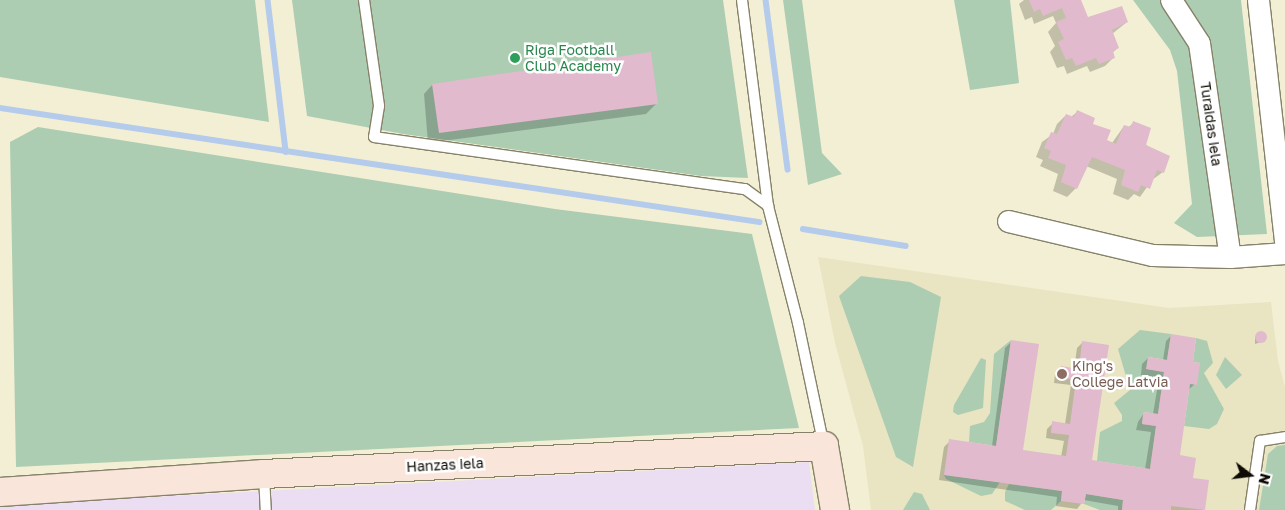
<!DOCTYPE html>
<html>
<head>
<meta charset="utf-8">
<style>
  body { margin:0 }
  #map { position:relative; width:1285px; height:510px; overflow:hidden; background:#f3efd4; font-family:"Golos Text",sans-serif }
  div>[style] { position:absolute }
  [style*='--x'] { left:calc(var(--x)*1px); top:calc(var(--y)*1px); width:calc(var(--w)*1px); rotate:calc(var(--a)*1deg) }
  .commercial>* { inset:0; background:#ecdef2 }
  .built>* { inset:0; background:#e9e4c1 }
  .green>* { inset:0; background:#accdb2 }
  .shadow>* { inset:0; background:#0003 }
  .stream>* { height:5.5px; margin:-2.75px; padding:0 2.75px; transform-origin:2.75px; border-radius:2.75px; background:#b4cbec }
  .building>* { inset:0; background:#e2bace }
  .round { border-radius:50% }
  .roads { filter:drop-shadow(1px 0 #868269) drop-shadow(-1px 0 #868269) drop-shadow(0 1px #868269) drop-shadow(0 -1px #868269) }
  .lane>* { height:10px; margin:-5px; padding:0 5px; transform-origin:5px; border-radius:5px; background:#fff }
  .street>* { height:21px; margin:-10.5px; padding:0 10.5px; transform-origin:10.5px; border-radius:10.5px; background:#fff }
  .secondary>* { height:28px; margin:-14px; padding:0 14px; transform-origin:14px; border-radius:14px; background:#fae5db }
  .dots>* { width:14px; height:14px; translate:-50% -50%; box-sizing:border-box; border:2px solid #fff; border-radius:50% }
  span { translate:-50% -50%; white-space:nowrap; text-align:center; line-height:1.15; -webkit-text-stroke:5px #fff; paint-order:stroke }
  .leisure-label { font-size:14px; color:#27864d }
  .left { translate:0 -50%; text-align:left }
  .street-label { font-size:14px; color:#0d0b04 }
  .education-label { font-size:14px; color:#785e54 }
  .north { position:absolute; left:1225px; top:450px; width:50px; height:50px; -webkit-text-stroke:4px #fff; paint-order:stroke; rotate:105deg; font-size:14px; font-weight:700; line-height:20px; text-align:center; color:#0d0b04 }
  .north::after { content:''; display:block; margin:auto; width:18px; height:22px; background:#0d0b04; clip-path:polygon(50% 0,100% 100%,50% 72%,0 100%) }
</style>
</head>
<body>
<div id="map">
  <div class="commercial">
    <i style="clip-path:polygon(809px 462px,815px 510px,0 510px,0 505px)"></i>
  </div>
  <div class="built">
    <i style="clip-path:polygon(818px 257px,1169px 308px,1271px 302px,1278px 361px,1285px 387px,1285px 510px,871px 510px,863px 446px,835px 343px)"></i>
  </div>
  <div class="green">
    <i style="clip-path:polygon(0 0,255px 0,269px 122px,0 77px)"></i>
    <i style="clip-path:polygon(292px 0,723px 0,748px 178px,701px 176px,403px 134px,307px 116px)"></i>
    <i style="clip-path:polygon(783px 0,802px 0,822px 153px,842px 174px,808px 185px)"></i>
    <i style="clip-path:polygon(954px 0,1010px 0,1019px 83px,970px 90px)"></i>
    <i style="clip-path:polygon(1133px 0,1241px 0,1267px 234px,1197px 237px,1174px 223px,1192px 204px,1177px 71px,1170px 50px)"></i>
    <i style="clip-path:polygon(38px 127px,555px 209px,752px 234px,799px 428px,16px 467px,10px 142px)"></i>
    <i style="clip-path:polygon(861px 276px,910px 282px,941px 297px,913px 467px,896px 457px,839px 296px)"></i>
    <i style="clip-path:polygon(1140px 330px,1171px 334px,1167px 360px,1148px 357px,1147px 369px,1164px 372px,1158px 414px,1144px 412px,1143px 415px,1142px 424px,1156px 426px,1150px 469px,1097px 461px,1100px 432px,1122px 421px,1122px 415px,1114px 403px,1130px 390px,1118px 349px)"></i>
    <i style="clip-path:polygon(1196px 338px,1207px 341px,1213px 363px,1204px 373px,1224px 409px,1217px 424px,1209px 429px,1184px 426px,1190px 384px,1200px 363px,1193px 362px)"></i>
    <i style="clip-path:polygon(1011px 340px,996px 446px,969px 442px,970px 426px,984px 422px,990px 413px,994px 354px)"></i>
    <i style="clip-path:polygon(1225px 357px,1242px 375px,1226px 389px,1216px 375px)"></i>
    <i style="clip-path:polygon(981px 358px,986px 360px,983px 408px,958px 415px,953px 412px,954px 405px)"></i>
    <i style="clip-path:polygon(1285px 445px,1285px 510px,1259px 510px,1268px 454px,1277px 446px)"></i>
    <i style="clip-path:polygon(944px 475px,1000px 482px,992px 494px,981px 496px,946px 479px)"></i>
    <i style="clip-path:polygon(1009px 484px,1062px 491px,1061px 501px,1051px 510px,1025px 510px,1005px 501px,1005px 492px)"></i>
    <i style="clip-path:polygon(914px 492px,922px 494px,930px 510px,903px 510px)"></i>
    <i style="clip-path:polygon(1086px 494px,1123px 500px,1122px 510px,1100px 510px,1084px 504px)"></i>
  </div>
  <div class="shadow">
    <i style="clip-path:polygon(1024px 0,1080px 0,1088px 19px,1127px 22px,1112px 34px,1118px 48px,1112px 53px,1114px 57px,1105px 66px,1090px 72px,1087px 66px,1067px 74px,1064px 66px,1057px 68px,1050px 52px,1055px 46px,1048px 32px,1056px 23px,1053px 16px,1034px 24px,1032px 17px,1025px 20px,1019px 4px)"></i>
    <i style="clip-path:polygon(432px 85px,657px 103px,646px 114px,428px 143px,424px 94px)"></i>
    <i style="clip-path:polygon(1077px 112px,1105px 141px,1112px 143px,1124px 126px,1128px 128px,1133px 123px,1163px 172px,1152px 180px,1140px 197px,1134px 194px,1128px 200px,1113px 194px,1117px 179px,1086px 166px,1076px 188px,1067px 197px,1053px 191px,1058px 174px,1040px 166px,1043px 160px,1036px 157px,1042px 142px,1053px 134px,1057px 124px,1066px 115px,1071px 117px)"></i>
    <i style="clip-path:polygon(1264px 333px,1264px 341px,1255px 344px,1255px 337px)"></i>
    <i style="clip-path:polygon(1172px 335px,1192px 363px,1195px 384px,1188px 390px,1178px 456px,1191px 479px,1208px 482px,1203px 510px,1118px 510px,1118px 506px,1084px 500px,1077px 509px,1056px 506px,1057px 497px,939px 480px,944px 447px,950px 441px,992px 446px,1005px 348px,1011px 342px,1022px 451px,1061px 457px,1064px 441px,1046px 438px,1047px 429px,1053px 423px,1065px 424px,1071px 385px,1054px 383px,1055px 374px,1061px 368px,1074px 369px,1077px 348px,1083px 342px,1091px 461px,1145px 469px,1151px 432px,1136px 430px,1138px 422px,1144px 413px,1153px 414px,1159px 378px,1141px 375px,1142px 364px,1148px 358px,1163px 360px,1166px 341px)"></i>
  </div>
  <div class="stream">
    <i style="--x:268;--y:0;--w:153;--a:83.2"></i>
    <i style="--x:766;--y:0;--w:171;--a:82.6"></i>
    <i style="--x:0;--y:108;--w:768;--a:8.54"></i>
    <i style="--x:803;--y:229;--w:104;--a:9.4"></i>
  </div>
  <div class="building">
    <i style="clip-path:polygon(1029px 0,1081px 0,1088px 17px,1122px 6px,1128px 22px,1112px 30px,1119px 48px,1113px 51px,1115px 58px,1099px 64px,1096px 58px,1076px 66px,1072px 58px,1066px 60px,1058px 42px,1064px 39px,1056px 22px,1066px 18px,1062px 8px,1043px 16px,1040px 9px,1034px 12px)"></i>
    <i style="clip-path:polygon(651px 52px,658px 104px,439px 133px,432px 84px)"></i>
    <i style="clip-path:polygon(1077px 110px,1095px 118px,1093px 124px,1111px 130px,1107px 140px,1116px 144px,1124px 125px,1131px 127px,1133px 121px,1151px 128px,1146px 145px,1170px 156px,1164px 173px,1157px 170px,1150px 189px,1141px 185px,1138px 192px,1121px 185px,1125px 170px,1092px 157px,1077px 189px,1061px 182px,1066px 165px,1048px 158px,1051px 151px,1044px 148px,1051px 132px,1057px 134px,1066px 114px,1074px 117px)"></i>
    <i class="round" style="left:1255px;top:331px;width:12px;height:12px"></i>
    <i style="clip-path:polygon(1171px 334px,1196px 338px,1193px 362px,1200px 363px,1197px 385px,1190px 384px,1180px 455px,1196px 458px,1193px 478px,1209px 480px,1205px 510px,1171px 506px,1171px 510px,1122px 510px,1123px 500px,1086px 494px,1084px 504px,1061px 501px,1062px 491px,944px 475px,949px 439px,996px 446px,1011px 340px,1039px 344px,1023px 450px,1066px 456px,1069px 435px,1051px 433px,1052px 421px,1070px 424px,1076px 380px,1059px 377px,1061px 366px,1079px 369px,1082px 341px,1109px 345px,1092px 460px,1150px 469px,1156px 426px,1142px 424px,1143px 415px,1144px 412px,1158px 414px,1164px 372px,1146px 369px,1148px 357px,1167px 360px)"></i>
  </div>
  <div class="roads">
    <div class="lane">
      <i style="--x:364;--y:0;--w:107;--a:81.9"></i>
      <i style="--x:379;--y:106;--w:31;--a:99"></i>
      <i style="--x:374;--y:137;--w:375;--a:8"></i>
      <i style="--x:745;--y:189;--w:29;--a:36"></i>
      <i style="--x:742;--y:0;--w:208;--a:82.8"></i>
      <i style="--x:768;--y:206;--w:121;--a:75.6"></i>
      <i style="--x:798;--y:323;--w:126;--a:78.1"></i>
      <i style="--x:264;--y:476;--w:34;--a:87"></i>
      <i style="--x:1250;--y:510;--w:70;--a:-81.8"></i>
      <i style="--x:1260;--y:441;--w:25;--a:-9"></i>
    </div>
    <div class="street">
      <i style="--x:1171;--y:0;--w:51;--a:56.9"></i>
      <i style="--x:1199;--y:43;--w:216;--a:81.8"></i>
      <i style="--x:1258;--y:0;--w:243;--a:83.6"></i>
      <i style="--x:1008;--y:221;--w:148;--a:13.3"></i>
      <i style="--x:1152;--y:255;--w:78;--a:1.5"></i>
      <i style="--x:1230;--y:257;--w:55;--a:-4.2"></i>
    </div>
    <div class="secondary">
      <i style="--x:0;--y:492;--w:265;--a:-3.9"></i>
      <i style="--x:264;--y:474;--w:561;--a:-2.86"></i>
      <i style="--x:824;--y:446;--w:65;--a:80.2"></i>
    </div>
  </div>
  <div class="dots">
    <i style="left:515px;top:58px;background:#2e9e5b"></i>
    <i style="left:1062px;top:374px;background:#8d6e63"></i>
  </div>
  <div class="leisure-label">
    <span class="left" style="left:525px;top:58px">Riga Football<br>Club Academy</span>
  </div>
  <div class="street-label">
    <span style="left:1211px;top:124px;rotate:82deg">Turaidas iela</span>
    <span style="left:445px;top:465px;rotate:-3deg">Hanzas iela</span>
  </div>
  <div class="education-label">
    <span class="left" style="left:1072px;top:374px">King's<br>College Latvia</span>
  </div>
  <div class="north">N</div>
</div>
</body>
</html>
